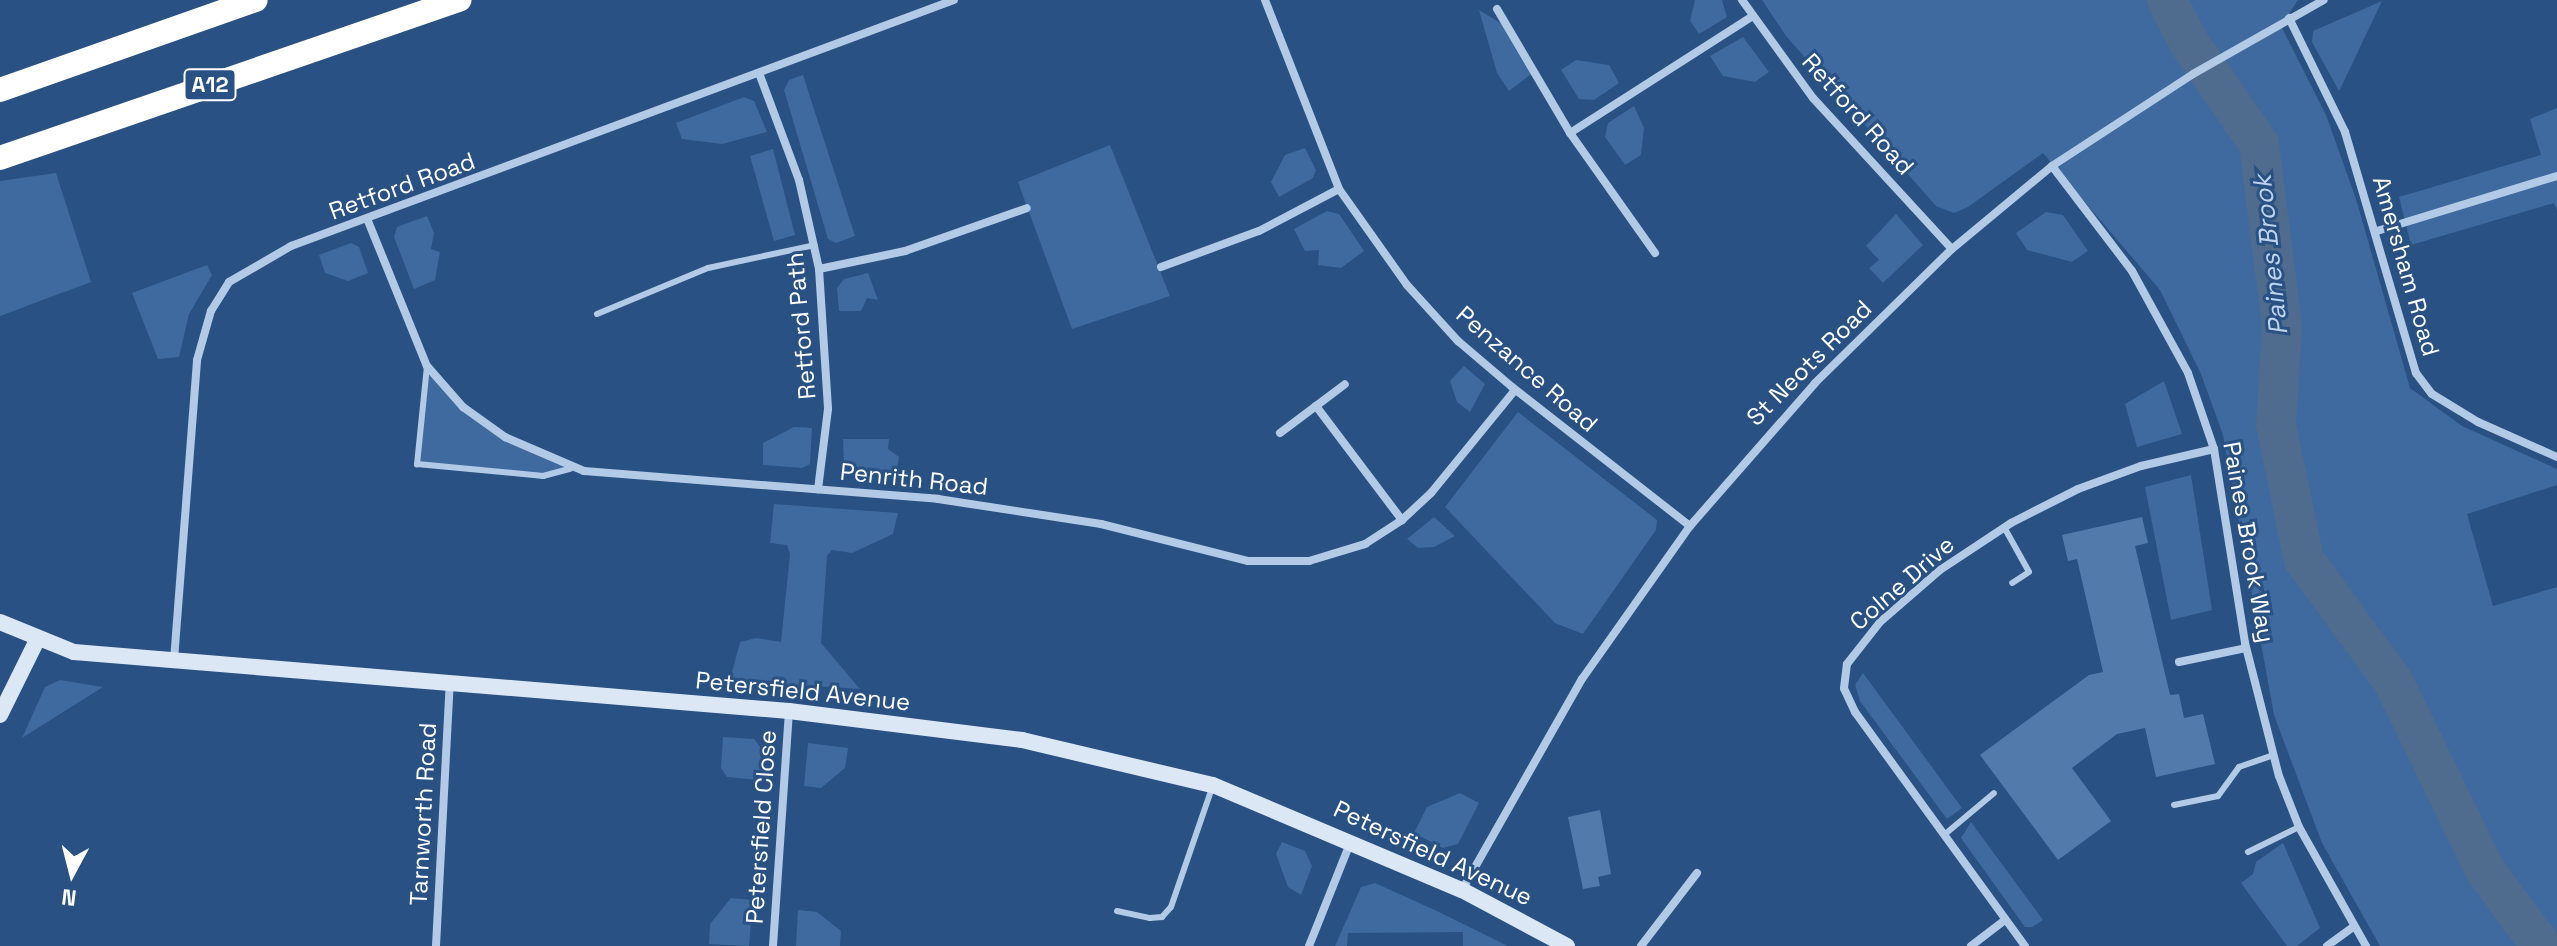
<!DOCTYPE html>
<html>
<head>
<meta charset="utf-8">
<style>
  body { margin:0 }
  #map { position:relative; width:2557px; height:946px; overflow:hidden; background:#295183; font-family:"Space Grotesk",sans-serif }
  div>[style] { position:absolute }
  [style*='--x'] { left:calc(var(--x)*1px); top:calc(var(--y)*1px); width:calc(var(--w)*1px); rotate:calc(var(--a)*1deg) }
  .green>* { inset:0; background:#3e6a9f }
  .river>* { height:40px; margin:-20px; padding:0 20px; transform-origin:20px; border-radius:20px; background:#4f6c8f }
  .building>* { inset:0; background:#527aab }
  .lane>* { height:6px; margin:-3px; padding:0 3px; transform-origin:3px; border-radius:3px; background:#b3cae6 }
  .street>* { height:8px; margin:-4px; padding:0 4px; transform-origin:4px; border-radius:4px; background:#b3cae6 }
  .secondary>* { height:16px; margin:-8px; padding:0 8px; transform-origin:8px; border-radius:8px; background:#dce7f6 }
  .highway>* { height:24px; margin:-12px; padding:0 12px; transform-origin:12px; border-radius:12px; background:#fff }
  span { translate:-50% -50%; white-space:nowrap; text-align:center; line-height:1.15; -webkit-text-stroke:6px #295183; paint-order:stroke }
  .shield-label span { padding:2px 6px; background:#295183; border:2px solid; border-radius:6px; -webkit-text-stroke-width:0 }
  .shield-label { font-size:22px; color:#fff; font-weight:700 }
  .street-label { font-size:24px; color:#fff }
  .water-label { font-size:26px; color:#bed4ee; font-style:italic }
  .north { position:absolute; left:32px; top:834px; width:80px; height:80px; -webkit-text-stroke:6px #295183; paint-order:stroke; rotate:187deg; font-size:22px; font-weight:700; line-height:32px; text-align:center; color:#fff }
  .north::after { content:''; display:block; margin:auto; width:28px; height:36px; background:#fff; clip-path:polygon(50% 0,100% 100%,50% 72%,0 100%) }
</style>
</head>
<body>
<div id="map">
  <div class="green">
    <i style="clip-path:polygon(1695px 0,1722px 0,1727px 17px,1699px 34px,1690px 21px)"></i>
    <i style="clip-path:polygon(1762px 0,2298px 0,2281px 26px,2326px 115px,2356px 199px,2410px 388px,2462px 426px,2557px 469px,2557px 485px,2467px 514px,2493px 606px,2557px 587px,2557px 946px,2380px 946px,2322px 843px,2274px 715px,2223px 435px,2201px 374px,2160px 290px,2043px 153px,1968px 207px,1954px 213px,1936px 206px,1786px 36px)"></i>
    <i style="clip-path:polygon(2382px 1px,2344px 81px,2339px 91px,2312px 42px,2313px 31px)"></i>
    <i style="clip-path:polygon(1479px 10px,1507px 27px,1534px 72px,1509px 91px,1497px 73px)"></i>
    <i style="clip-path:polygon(1743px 37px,1769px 72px,1755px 82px,1723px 76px,1710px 56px)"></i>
    <i style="clip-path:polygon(1576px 60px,1609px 65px,1619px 83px,1594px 100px,1579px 99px,1561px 70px)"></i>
    <i style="clip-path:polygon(803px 75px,855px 236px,836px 243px,828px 239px,784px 90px,789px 80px)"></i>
    <i style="clip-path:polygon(744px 97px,754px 101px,767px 132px,722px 144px,682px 139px,676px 123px)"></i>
    <i style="clip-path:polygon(1634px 106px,1644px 128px,1641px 155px,1625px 165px,1605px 137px,1608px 123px)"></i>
    <i style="clip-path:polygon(2557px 108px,2557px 210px,2554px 203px,2411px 245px,2399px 197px,2541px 155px,2530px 119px)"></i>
    <i style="clip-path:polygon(1110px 145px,1170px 296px,1072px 329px,1018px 182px)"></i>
    <i style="clip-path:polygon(1305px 148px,1316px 170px,1313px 178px,1279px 197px,1271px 182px,1285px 155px)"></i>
    <i style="clip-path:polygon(773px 149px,795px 235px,774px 241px,750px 156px)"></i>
    <i style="clip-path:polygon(56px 173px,91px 282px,0 316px,0 181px)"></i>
    <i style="clip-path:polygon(1327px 211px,1339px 214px,1364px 251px,1341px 268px,1318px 265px,1319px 250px,1305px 251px,1294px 229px)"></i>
    <i style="clip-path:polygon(2046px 212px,2063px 215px,2088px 251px,2072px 262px,2027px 250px,2016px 233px)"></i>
    <i style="clip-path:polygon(1896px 214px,1923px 245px,1883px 283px,1869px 268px,1879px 260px,1866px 246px)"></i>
    <i style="clip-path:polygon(427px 216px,434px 233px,431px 249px,440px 252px,435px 280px,414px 289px,394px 237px,397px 227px)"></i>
    <i style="clip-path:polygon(351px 243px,359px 247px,368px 273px,348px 281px,325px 273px,319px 255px)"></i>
    <i style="clip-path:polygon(207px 265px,212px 275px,189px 314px,179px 357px,158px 359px,132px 293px)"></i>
    <i style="clip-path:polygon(868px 273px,878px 300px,867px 298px,861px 311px,839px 311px,837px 288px,844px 279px)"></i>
    <i style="clip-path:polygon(427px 366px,463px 407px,505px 437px,570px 469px,543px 476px,417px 464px)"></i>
    <i style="clip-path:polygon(1464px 366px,1485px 384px,1470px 412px,1457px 402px,1450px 381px)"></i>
    <i style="clip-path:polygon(2164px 381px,2182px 434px,2137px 447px,2125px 404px)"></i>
    <i style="clip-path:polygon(1518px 412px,1657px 520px,1656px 530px,1583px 634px,1555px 623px,1445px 507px)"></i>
    <i style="clip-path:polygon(794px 427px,812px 428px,810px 464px,802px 468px,763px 465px,763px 443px)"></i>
    <i style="clip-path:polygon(843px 439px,889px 439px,888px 449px,899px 457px,896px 477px,844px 469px)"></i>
    <i style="clip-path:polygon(2191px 475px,2212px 610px,2171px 620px,2145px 487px)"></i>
    <i style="clip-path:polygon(774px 504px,898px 513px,893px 534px,852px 553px,832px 550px,827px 556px,821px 643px,860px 689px,730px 680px,740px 642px,756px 638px,781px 642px,790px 554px,787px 545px,770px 543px)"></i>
    <i style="clip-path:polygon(1434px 517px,1455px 536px,1434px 547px,1418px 548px,1407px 539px)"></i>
    <i style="clip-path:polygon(1863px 673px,1962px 808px,1947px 819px,1860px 701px,1855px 685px)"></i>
    <i style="clip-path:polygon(60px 680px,103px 687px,22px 738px,45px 687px)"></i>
    <i style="clip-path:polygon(723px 737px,754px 739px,761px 748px,759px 780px,727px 777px,721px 768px)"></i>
    <i style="clip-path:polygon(808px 743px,848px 748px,845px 768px,821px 788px,804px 786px)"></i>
    <i style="clip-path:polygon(1460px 793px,1479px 803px,1458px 844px,1443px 848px,1414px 833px,1427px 807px)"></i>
    <i style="clip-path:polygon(1971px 822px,2043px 920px,2032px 927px,2025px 927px,1961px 838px)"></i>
    <i style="clip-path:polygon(1282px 842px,1305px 851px,1312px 866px,1301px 895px,1288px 887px,1276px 854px)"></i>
    <i style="clip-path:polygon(2283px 843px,2320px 928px,2297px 946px,2287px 946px,2241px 883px,2253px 874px,2256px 862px)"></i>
    <i style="clip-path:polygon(1375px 883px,1437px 911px,1508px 946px,1463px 946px,1463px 932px,1348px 933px,1347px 946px,1335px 946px,1361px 887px)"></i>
    <i style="clip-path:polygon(731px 898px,753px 900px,749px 946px,709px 944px,710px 924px)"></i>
    <i style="clip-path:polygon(798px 910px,817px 912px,841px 931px,840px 946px,796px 946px)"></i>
  </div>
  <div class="river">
    <i style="--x:2167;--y:0;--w:48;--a:62.9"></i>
    <i style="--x:2189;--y:43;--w:123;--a:55.3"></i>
    <i style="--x:2259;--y:144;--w:182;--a:82.8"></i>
    <i style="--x:2282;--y:325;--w:100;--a:93.4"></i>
    <i style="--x:2276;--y:425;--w:138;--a:78.3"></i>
    <i style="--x:2304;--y:560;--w:150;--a:53.7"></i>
    <i style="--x:2393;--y:681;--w:210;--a:64"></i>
    <i style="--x:2485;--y:870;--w:94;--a:53.6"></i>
  </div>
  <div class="building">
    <i style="clip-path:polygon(2142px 517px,2148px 543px,2135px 546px,2170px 695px,2179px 694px,2184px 718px,2203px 714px,2215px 764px,2156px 777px,2145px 728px,2117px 734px,2072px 768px,2111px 821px,2058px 860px,1980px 755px,2089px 675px,2103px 672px,2077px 559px,2068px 561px,2062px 535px)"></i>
    <i style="clip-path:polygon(1600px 810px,1611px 874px,1598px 877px,1600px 886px,1583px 889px,1568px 817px)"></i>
  </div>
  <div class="lane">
    <i style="--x:597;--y:314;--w:120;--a:-22.5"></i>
    <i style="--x:708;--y:268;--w:109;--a:-12.1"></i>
    <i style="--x:427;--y:366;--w:99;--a:95.8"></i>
    <i style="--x:417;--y:464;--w:127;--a:5.4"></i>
    <i style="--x:543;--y:476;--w:28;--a:-15"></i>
    <i style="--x:2004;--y:527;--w:51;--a:60.9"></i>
    <i style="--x:2029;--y:572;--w:20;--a:147"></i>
    <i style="--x:2174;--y:805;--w:45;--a:-11.6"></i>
    <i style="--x:2218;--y:796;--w:36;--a:-54"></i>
    <i style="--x:2239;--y:767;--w:37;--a:-19"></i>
    <i style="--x:1944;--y:835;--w:65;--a:-40"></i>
    <i style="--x:2248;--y:852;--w:57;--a:-26.1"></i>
    <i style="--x:1117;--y:911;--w:34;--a:12"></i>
    <i style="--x:1150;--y:918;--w:12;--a:-5"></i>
    <i style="--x:1162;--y:917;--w:13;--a:-48"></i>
    <i style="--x:1171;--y:907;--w:126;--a:-71"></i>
  </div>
  <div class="street">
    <i style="--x:1265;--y:0;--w:203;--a:68.6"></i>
    <i style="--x:1339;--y:189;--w:118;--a:54.7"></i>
    <i style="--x:1407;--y:285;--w:76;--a:47.7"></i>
    <i style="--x:1458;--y:341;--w:71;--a:40.4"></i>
    <i style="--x:1512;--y:387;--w:226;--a:38"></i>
    <i style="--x:1742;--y:0;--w:121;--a:54.1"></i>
    <i style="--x:1813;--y:98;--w:205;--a:47.4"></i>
    <i style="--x:1497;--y:9;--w:144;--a:59.5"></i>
    <i style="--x:2289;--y:18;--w:127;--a:63.8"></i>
    <i style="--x:2345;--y:132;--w:251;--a:73.6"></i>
    <i style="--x:2416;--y:373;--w:26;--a:53"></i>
    <i style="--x:2432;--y:394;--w:54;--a:31.3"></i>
    <i style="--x:2478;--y:422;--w:86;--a:23.9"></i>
    <i style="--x:759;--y:73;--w:114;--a:69.5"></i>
    <i style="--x:799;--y:180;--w:91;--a:77.3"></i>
    <i style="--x:819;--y:269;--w:140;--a:86.3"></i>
    <i style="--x:828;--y:409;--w:81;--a:97.1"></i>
    <i style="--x:2052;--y:166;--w:132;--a:52.7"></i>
    <i style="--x:2132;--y:271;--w:116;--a:61.2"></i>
    <i style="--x:2188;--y:373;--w:80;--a:71.1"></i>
    <i style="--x:2214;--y:449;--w:196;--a:80.9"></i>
    <i style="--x:2245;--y:643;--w:137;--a:75.7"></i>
    <i style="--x:2279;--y:776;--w:55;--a:68.6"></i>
    <i style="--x:2299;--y:827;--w:137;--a:60.6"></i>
    <i style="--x:368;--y:221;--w:157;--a:67.9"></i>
    <i style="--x:427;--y:366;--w:55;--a:48.7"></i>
    <i style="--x:463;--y:407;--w:52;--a:35.5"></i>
    <i style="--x:505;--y:437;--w:86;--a:23.3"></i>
    <i style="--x:584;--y:471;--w:355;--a:4.5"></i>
    <i style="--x:938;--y:499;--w:165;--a:8.7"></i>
    <i style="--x:1101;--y:524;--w:152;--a:14.1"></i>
    <i style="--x:1248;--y:561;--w:61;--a:0"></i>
    <i style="--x:1309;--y:561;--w:59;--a:-16.9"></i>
    <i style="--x:1365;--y:544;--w:44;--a:-33"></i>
    <i style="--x:1402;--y:520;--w:40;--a:-43"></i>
    <i style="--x:1431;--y:493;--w:133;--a:-50.8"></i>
    <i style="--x:2377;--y:231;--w:188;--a:-17"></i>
    <i style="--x:1655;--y:253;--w:147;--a:-125.3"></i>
    <i style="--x:1570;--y:133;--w:214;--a:-32.6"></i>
    <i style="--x:1161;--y:267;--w:104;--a:-20.2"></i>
    <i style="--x:1259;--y:231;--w:90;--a:-27.7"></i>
    <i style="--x:819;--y:269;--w:88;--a:-11.8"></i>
    <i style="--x:905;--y:251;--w:129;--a:-19.4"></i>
    <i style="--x:1316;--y:406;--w:36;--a:-37"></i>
    <i style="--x:1280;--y:433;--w:45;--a:-36.9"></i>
    <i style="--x:1316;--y:406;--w:143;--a:53"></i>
    <i style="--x:174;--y:660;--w:301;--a:-85.6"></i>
    <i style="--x:197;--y:360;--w:51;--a:-74.1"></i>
    <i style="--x:211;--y:311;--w:34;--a:-58"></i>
    <i style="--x:229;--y:282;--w:72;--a:-30.1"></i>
    <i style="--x:291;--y:246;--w:707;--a:-20.36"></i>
    <i style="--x:2179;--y:662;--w:68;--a:-11.8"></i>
    <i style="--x:1462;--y:890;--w:243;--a:-60.4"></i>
    <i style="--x:1582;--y:679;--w:187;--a:-54.8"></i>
    <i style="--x:1690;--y:526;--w:190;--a:-48.8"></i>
    <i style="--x:1815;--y:383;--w:192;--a:-44.4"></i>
    <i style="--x:1952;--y:249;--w:130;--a:-39.7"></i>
    <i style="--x:2052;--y:166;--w:168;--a:-33.1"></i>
    <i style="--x:2193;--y:74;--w:150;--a:-29.5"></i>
    <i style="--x:436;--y:946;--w:263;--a:-87"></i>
    <i style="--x:773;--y:946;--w:236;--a:-86.1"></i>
    <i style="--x:1309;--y:946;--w:113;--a:-68.2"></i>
    <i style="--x:1641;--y:946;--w:92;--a:-52.5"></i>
    <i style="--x:1971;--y:946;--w:43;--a:-37.4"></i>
    <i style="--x:2025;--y:946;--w:289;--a:-126"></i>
    <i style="--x:1855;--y:712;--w:26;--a:-115"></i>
    <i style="--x:1844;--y:688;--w:24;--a:-83"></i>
    <i style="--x:1847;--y:664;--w:53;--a:-51.8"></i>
    <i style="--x:1880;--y:622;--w:79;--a:-40.9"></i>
    <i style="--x:1940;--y:570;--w:85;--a:-33.5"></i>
    <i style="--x:2011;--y:523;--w:75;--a:-26.9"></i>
    <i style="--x:2078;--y:489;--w:67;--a:-20.1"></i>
    <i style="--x:2141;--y:466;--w:75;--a:-13.1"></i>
    <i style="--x:2327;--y:946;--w:31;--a:-36"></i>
  </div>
  <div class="secondary">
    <i style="--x:0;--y:622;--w:80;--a:22.1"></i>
    <i style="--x:74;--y:652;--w:717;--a:4.72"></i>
    <i style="--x:789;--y:711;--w:235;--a:7.1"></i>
    <i style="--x:1022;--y:740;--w:196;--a:13.3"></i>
    <i style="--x:1213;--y:785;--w:270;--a:22.9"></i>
    <i style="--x:1462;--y:890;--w:119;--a:28.1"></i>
    <i style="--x:0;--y:715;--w:84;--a:-63.7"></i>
  </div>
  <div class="highway">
    <i style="--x:0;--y:90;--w:271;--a:-19.4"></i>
    <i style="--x:0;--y:158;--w:486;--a:-19"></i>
  </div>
  <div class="shield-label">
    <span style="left:210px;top:85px">A12</span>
  </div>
  <div class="street-label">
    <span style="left:1858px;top:114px;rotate:48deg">Retford Road</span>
    <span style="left:402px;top:186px;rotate:-20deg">Retford Road</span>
    <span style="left:2406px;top:266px;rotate:74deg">Amersham Road</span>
    <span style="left:801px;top:326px;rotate:-95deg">Retford Path</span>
    <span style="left:1809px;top:363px;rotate:-45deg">St Neots Road</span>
    <span style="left:1527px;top:369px;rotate:41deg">Penzance Road</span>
    <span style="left:914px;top:479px;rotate:6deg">Penrith Road</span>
    <span style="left:2249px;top:542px;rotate:80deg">Paines Brook Way</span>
    <span style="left:1902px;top:583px;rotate:-41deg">Colne Drive</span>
    <span style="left:803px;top:691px;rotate:6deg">Petersfield Avenue</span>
    <span style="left:423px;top:814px;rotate:-87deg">Tarnworth Road</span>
    <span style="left:761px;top:827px;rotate:-86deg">Petersfield Close</span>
    <span style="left:1433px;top:853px;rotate:25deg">Petersfield Avenue</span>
  </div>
  <div class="water-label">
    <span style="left:2271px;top:255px;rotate:-96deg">Paines Brook</span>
  </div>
  <div class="north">N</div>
</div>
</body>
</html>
